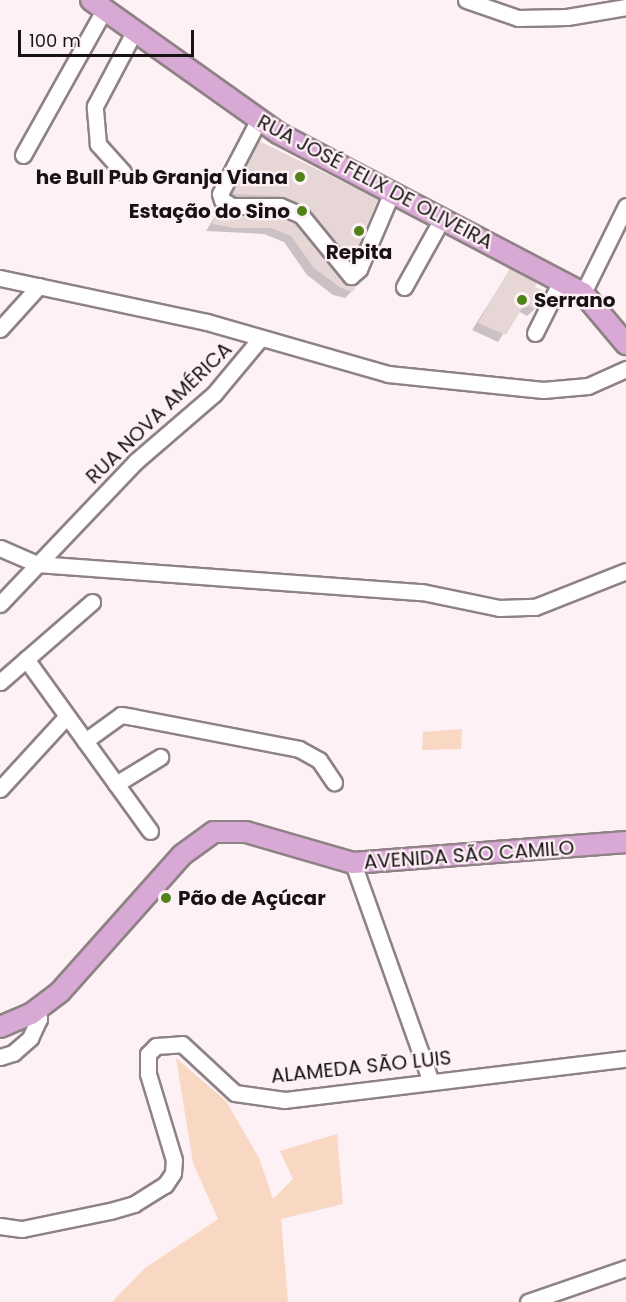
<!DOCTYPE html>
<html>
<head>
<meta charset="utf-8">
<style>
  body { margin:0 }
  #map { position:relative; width:626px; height:1302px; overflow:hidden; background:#fef1f5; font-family:Poppins,sans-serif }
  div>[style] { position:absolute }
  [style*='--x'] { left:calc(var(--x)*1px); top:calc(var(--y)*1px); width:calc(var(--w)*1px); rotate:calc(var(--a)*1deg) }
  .green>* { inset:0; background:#f8d7c3 }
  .shadow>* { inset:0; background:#0003 }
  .building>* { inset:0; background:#e6d7d6 }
  .roads { filter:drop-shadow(2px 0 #8e8285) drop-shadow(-2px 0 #8e8285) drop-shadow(0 2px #8e8285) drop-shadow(0 -2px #8e8285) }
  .minor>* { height:15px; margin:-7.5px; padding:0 7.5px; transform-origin:7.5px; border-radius:7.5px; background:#fff }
  .major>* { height:20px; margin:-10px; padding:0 10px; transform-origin:10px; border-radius:10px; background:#d9a9d5 }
  .dots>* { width:16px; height:16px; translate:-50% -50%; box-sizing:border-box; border:3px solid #fef1f5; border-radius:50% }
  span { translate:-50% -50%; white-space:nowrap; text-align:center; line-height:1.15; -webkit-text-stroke:4.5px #fef1f5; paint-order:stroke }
  .poi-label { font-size:20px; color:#171214; font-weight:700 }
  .right { translate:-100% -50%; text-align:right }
  .left { translate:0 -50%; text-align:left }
  .street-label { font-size:20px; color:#171214 }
  .scale { position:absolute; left:18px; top:30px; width:176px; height:27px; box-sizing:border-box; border:3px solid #171214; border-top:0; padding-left:8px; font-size:18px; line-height:21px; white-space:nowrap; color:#171214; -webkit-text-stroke:4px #fef1f5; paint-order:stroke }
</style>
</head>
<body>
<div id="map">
  <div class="green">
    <i style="clip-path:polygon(462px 729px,461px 749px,422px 750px,423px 732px)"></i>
    <i style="clip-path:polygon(176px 1058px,226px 1101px,259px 1158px,273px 1199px,293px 1179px,280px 1151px,337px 1134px,343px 1204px,281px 1219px,288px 1302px,112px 1302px,145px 1268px,218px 1219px,193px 1163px)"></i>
  </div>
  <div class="shadow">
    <i style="clip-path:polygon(259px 143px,376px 200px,344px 267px,298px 212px,226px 200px)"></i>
    <i style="clip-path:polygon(218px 211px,231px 217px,278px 217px,352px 291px,345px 298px,333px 295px,307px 275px,284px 242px,264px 234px,206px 231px)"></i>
    <i style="clip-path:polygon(510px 270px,533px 287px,535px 309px,527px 316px,518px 311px,498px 342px,472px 330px)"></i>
  </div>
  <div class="building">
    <i style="clip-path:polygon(259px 141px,378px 199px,352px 261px,305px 206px,280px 196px,231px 194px)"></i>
    <i style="clip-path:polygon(218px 209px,231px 216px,278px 216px,295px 223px,343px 282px,357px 284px,353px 292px,341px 288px,314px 268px,291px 236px,271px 228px,235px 228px,212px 224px)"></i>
    <i style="clip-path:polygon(510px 268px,537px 282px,535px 287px,545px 292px,536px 310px,525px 303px,506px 335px,478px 323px)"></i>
  </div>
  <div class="roads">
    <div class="minor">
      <i style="--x:466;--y:0;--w:55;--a:19.1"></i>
      <i style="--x:518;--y:18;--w:49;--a:-1.2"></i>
      <i style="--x:567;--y:17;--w:60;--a:-9.6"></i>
      <i style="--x:258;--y:121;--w:82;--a:117.5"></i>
      <i style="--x:220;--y:194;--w:6;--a:72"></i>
      <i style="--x:222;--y:200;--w:12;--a:31"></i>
      <i style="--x:232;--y:206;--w:48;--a:0"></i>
      <i style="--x:280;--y:206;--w:23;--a:23"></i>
      <i style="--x:301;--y:215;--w:79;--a:50.7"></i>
      <i style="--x:351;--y:276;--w:11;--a:-41"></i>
      <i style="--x:359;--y:269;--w:84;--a:-66.8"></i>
      <i style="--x:23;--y:155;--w:166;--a:-60.8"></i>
      <i style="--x:123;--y:172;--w:38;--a:-132"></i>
      <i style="--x:98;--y:144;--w:38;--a:-95"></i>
      <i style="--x:95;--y:106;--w:84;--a:-62.2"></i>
      <i style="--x:0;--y:278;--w:212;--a:12"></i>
      <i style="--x:207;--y:322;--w:188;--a:16"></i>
      <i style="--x:388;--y:374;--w:156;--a:5.9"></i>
      <i style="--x:543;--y:390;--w:45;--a:-5.1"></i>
      <i style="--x:588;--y:386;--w:42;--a:-24.1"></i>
      <i style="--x:404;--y:287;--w:80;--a:-60.9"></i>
      <i style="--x:583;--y:293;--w:97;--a:-63.7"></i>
      <i style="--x:0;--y:329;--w:58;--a:-47.8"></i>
      <i style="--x:535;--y:333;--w:58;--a:-63.4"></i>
      <i style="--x:0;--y:548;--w:40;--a:23.4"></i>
      <i style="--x:37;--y:564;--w:386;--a:4.2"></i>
      <i style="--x:422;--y:592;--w:79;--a:11.7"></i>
      <i style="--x:499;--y:608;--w:36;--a:-2"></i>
      <i style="--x:535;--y:607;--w:98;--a:-21.6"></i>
      <i style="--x:0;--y:604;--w:196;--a:-46.4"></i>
      <i style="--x:135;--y:462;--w:104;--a:-40.7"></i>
      <i style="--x:214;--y:394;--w:70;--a:-50.2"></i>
      <i style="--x:26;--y:659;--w:212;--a:54.2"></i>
      <i style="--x:0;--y:682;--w:122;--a:-41"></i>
      <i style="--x:85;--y:741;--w:44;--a:-35.8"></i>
      <i style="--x:121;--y:715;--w:12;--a:9"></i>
      <i style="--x:133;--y:717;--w:169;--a:10.9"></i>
      <i style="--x:299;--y:749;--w:23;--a:29"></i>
      <i style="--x:319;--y:760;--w:27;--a:56"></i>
      <i style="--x:116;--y:784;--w:52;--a:-31.5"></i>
      <i style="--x:0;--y:789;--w:99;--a:-47.5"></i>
      <i style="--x:353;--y:863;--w:232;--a:70.4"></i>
      <i style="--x:0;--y:1057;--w:14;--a:-17"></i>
      <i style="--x:13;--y:1053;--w:23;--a:-41"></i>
      <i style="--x:30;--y:1038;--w:21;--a:-65"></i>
      <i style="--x:39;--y:1019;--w:10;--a:-96"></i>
      <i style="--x:0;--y:1226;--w:22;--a:8"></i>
      <i style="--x:22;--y:1229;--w:90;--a:-11.6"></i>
      <i style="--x:110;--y:1211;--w:25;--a:-16"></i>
      <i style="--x:134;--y:1204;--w:36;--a:-32"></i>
      <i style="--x:165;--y:1185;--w:14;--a:-56"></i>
      <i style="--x:173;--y:1173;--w:13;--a:-86"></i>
      <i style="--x:174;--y:1160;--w:90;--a:-106.8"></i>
      <i style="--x:148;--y:1074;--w:20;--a:-90"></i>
      <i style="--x:148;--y:1054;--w:11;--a:-45"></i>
      <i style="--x:156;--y:1046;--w:26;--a:-4"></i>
      <i style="--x:182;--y:1044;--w:72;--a:42.8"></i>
      <i style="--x:235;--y:1093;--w:50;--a:8"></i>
      <i style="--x:285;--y:1100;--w:343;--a:-6.9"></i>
      <i style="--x:528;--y:1302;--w:104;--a:-19.1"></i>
    </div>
    <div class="major">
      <i style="--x:91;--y:0;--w:229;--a:35.4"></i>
      <i style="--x:278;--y:133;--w:344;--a:27.7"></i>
      <i style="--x:583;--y:293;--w:67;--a:49.9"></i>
      <i style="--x:0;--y:1027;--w:34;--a:-23"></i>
      <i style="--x:31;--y:1014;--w:36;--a:-37"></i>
      <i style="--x:60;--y:992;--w:183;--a:-48.3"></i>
      <i style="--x:182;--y:855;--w:39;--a:-36"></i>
      <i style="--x:214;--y:832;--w:32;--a:0"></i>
      <i style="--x:246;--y:832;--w:111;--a:16.2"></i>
      <i style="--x:353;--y:863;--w:274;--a:-4.4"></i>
    </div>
  </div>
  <div class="dots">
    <i style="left:300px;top:177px;background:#508317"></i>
    <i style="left:302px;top:211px;background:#508317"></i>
    <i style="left:359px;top:231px;background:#508317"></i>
    <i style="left:522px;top:300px;background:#508317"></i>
    <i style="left:166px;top:898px;background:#508317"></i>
  </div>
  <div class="poi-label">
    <span class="right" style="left:288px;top:177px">he Bull Pub Granja Viana</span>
    <span class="right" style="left:290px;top:211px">Estação do Sino</span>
    <span style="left:359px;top:252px">Repita</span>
    <span class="left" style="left:534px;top:300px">Serrano</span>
    <span class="left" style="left:178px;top:898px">Pão de Açúcar</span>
  </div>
  <div class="street-label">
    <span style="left:375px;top:182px;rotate:28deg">RUA JOSÉ FELIX DE OLIVEIRA</span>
    <span style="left:159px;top:413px;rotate:-44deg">RUA NOVA AMÉRICA</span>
    <span style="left:469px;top:855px;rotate:-4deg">AVENIDA SÃO CAMILO</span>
    <span style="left:361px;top:1067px;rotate:-6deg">ALAMEDA SÃO LUIS</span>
  </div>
  <div class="scale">100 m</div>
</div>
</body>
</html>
